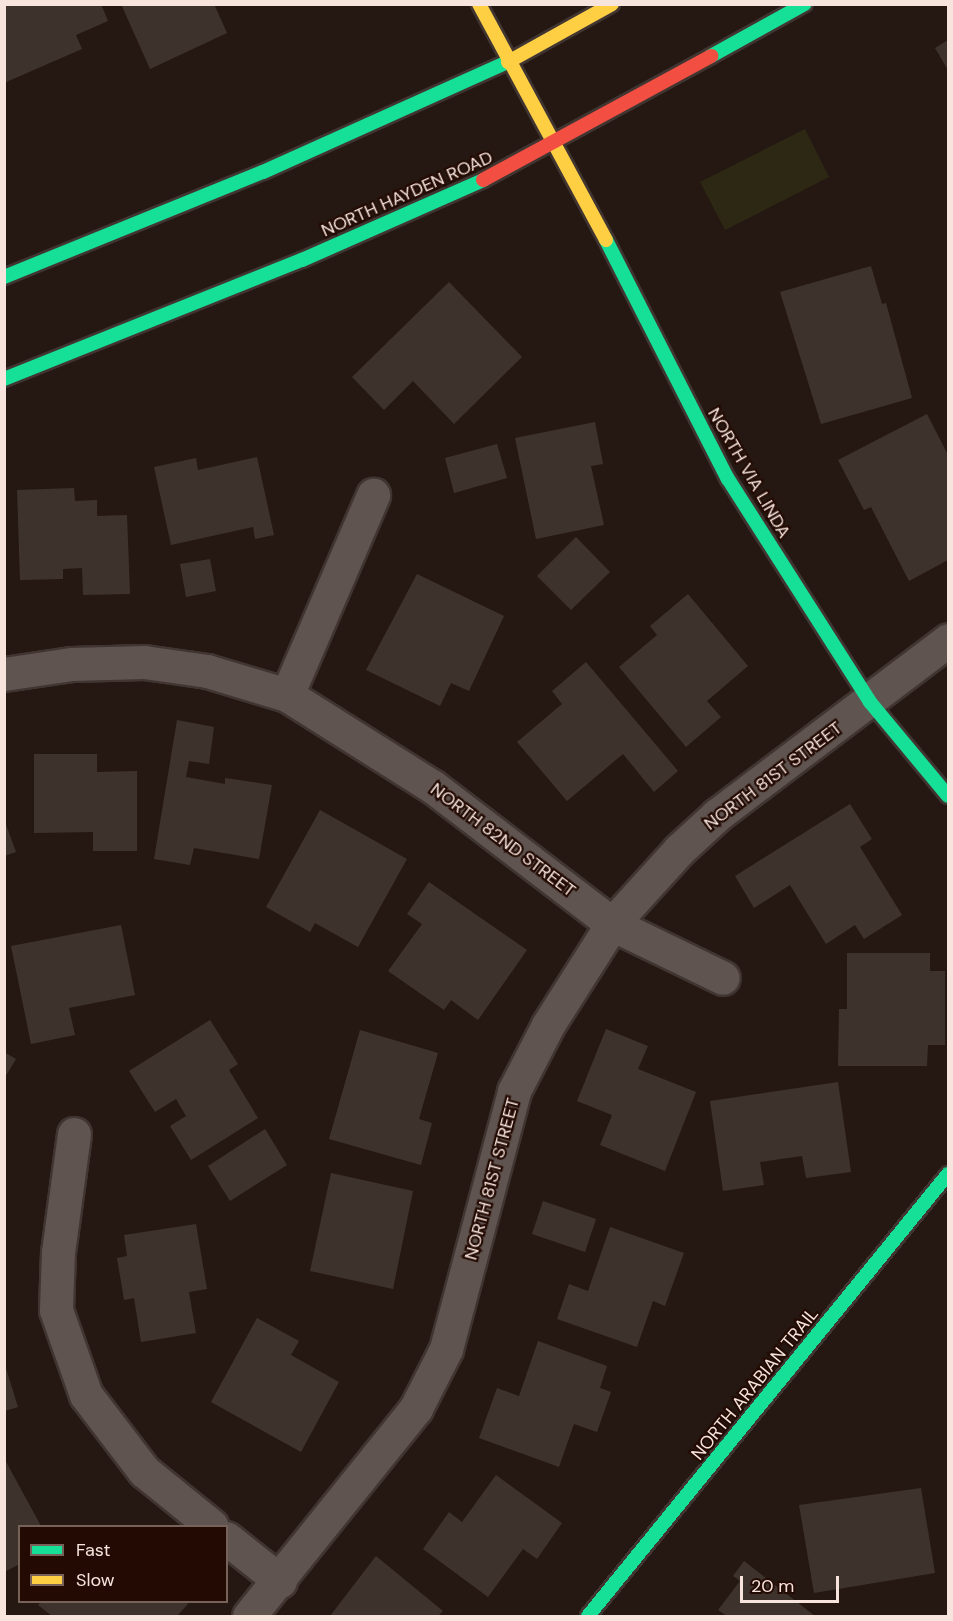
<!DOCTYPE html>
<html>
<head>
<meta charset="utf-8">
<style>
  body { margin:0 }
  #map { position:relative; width:953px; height:1621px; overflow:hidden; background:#251812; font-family:"DM Sans",sans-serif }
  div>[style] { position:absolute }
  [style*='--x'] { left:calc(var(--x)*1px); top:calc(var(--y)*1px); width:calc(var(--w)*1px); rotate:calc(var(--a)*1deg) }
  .green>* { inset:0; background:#2d2813 }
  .building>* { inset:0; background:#3e332c }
  .roads { filter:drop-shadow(2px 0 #403531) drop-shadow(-2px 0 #403531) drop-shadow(0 2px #403531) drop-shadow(0 -2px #403531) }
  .street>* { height:33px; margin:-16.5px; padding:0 16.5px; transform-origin:16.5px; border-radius:16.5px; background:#605450 }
  .fast>* { height:14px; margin:-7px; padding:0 7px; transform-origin:7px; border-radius:7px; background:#16e098 }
  .slow>* { height:14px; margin:-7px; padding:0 7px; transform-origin:7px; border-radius:7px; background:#ffcf43 }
  .jam>* { height:14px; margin:-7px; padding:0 7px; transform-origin:7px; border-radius:7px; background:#f24e42 }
  span { translate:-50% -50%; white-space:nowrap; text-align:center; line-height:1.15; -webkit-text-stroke:4.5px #230b03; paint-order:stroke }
  .street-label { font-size:18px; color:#f6e4dd }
  .frame { position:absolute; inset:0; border:6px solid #f6e4dd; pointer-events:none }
  .legend { position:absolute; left:18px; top:1525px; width:210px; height:78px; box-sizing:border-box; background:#230b03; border:2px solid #77625a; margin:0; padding:8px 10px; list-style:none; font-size:18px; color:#f6e4dd }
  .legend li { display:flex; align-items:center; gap:12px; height:30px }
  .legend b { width:30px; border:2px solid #77625a }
  .scale { position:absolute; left:740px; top:1576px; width:99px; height:27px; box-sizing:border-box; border:3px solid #f6e4dd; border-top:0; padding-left:8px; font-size:18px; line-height:21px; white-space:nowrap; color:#f6e4dd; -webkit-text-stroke:4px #230b03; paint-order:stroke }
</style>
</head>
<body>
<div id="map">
  <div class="green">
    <i style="clip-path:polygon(805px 129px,829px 177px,725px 230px,700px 182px)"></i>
  </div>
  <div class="building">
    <i style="clip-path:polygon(4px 4px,101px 4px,108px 21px,76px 35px,82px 49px,4px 83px)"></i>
    <i style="clip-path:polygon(121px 4px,214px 4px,227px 33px,150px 69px)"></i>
    <i style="clip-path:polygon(948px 40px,948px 70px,935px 48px)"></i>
    <i style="clip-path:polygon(871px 266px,882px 304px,886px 303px,912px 398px,821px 424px,780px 292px)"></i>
    <i style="clip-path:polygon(449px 282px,522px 357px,454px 424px,413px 381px,384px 410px,352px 377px)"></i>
    <i style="clip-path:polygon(927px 414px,948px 455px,948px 560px,909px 581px,871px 507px,864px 510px,838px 460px)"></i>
    <i style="clip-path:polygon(595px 422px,603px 464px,591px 466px,604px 525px,536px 539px,515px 438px)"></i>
    <i style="clip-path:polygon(497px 444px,507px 478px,454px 493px,445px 458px)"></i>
    <i style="clip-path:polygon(257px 457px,274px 535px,255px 539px,253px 527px,171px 545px,154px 467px,196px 458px,198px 470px)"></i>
    <i style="clip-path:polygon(74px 488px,75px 501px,97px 500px,97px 516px,127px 515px,130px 594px,83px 595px,82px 568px,63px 569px,63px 579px,20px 580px,17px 490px)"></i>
    <i style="clip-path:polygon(576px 537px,610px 572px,571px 610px,537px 576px)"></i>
    <i style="clip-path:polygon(210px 559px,216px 591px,186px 597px,180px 564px)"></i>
    <i style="clip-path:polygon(417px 574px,504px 616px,469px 691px,451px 683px,440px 706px,366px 670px)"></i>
    <i style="clip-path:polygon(688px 594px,748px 666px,707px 701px,721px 717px,686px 747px,619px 667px,657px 635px,650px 626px)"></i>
    <i style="clip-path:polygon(586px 662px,678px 771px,654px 792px,623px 754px,567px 801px,517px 742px,562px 704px,552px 691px)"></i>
    <i style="clip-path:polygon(177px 720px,214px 727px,209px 764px,189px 761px,186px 777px,225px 784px,225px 778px,272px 785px,259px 859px,194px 848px,190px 865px,154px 859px)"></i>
    <i style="clip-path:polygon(34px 754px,97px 754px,97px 772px,137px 771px,137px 851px,93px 851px,93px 832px,34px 833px)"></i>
    <i style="clip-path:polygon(850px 804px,872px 839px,860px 847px,902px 915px,864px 939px,855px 925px,826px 944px,790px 885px,754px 908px,735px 876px)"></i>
    <i style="clip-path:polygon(320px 810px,407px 859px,358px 947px,315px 923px,310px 932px,266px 907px)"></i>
    <i style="clip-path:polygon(4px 819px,16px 852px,4px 856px)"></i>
    <i style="clip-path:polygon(429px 882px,527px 950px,478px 1020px,451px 1000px,444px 1010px,388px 971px,422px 924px,407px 914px)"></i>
    <i style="clip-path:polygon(121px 925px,135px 995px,69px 1008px,75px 1035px,31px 1044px,11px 946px)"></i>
    <i style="clip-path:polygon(847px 953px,930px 953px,930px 971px,945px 971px,945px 1045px,928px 1045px,927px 1066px,838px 1066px,839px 1009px,847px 1009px)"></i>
    <i style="clip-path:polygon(210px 1020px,238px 1064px,229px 1070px,258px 1118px,191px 1160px,170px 1126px,186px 1116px,176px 1099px,155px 1112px,129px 1071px)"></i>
    <i style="clip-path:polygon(606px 1029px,648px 1046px,638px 1069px,696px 1092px,665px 1171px,600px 1145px,612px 1115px,577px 1101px)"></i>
    <i style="clip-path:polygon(360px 1030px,438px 1053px,419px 1119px,432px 1123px,421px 1165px,329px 1139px)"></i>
    <i style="clip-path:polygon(4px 1052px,16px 1059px,4px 1079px)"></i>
    <i style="clip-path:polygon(838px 1082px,851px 1172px,806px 1178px,802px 1156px,760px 1162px,764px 1185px,723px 1191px,710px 1101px)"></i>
    <i style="clip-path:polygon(265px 1129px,287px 1165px,230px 1201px,208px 1166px)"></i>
    <i style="clip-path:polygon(331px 1173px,413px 1191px,393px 1289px,310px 1271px)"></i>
    <i style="clip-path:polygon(543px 1201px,596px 1219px,585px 1252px,532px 1234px)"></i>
    <i style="clip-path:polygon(196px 1224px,207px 1289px,189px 1292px,196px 1333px,141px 1342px,134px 1298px,124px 1300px,117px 1258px,127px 1256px,124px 1235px)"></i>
    <i style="clip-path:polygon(610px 1227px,684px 1253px,665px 1306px,653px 1301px,637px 1347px,557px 1319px,569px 1284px,588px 1291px)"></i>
    <i style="clip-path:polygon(257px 1318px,299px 1341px,291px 1355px,339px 1382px,301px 1452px,211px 1402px)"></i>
    <i style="clip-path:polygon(538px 1341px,607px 1366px,600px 1388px,611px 1392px,597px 1432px,574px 1424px,559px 1467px,479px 1438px,497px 1388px,519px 1396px)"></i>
    <i style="clip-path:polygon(5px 1365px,18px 1407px,5px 1411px)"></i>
    <i style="clip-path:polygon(4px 1458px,41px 1526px,20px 1526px,20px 1564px,4px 1572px)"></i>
    <i style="clip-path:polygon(496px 1475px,562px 1523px,537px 1559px,523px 1549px,488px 1597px,423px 1549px,449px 1512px,462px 1522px)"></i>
    <i style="clip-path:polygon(921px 1488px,935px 1573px,814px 1593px,799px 1505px)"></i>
    <i style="clip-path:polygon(376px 1556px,443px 1611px,438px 1616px,330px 1616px)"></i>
    <i style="clip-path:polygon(744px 1561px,815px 1616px,727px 1616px,718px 1610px,740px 1581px,733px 1576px)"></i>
    <i style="clip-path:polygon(41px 1602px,186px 1602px,188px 1604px,177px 1616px,52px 1616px,38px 1605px)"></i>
  </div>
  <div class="roads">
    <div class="street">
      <i style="--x:4;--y:674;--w:69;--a:-8.4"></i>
      <i style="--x:72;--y:664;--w:72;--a:-1.6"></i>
      <i style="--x:144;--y:662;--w:64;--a:8.1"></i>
      <i style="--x:207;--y:671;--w:84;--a:16.7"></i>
      <i style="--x:287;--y:695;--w:173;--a:32.2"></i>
      <i style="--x:433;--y:787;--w:225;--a:37.4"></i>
      <i style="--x:612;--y:924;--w:123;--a:25.9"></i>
      <i style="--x:287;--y:695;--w:218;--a:-66.7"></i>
      <i style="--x:74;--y:1134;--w:119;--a:97.7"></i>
      <i style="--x:58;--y:1252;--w:58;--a:92"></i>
      <i style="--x:56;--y:1310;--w:90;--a:70.6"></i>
      <i style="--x:86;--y:1395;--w:96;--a:52.7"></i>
      <i style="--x:144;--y:1471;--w:87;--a:39"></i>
      <i style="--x:226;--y:1538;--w:69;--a:38.5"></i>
      <i style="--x:249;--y:1616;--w:267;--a:-51.2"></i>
      <i style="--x:416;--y:1408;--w:66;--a:-63"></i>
      <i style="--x:446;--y:1349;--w:267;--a:-75.2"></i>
      <i style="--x:514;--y:1091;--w:74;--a:-62.7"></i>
      <i style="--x:548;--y:1025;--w:120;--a:-57.6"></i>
      <i style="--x:612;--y:924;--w:100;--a:-47.8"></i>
      <i style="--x:679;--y:850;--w:52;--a:-42.6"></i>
      <i style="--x:717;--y:815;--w:290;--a:-37.1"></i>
    </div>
    <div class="fast">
      <i style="--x:711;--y:56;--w:107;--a:-29"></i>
      <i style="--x:606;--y:240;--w:268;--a:63"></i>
      <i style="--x:728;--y:479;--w:264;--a:57.5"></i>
      <i style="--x:870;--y:702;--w:122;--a:50.3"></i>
      <i style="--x:4;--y:277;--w:279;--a:-22.1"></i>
      <i style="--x:263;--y:172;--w:269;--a:-24.2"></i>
      <i style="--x:4;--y:379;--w:321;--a:-21.8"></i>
      <i style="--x:302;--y:260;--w:198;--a:-23.8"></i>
      <i style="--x:588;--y:1616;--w:570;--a:-50.84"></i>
    </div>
    <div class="slow">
      <i style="--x:479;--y:4;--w:268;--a:61.7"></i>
      <i style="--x:508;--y:62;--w:119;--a:-29.1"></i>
    </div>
    <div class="jam">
      <i style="--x:483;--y:180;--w:260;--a:-28.5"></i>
    </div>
  </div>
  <div class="street-label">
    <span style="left:407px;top:194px;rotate:-24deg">NORTH HAYDEN ROAD</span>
    <span style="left:749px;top:473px;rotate:60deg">NORTH VIA LINDA</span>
    <span style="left:773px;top:776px;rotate:-37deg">NORTH 81ST STREET</span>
    <span style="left:503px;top:840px;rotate:37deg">NORTH 82ND STREET</span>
    <span style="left:492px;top:1179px;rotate:-75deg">NORTH 81ST STREET</span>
    <span style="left:755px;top:1384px;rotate:-51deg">NORTH ARABIAN TRAIL</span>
  </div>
  <div class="frame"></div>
  <ul class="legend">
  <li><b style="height:8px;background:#16e098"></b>Fast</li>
  <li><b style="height:8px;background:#ffcf43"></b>Slow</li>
  </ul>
  <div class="scale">20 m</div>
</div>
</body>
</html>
